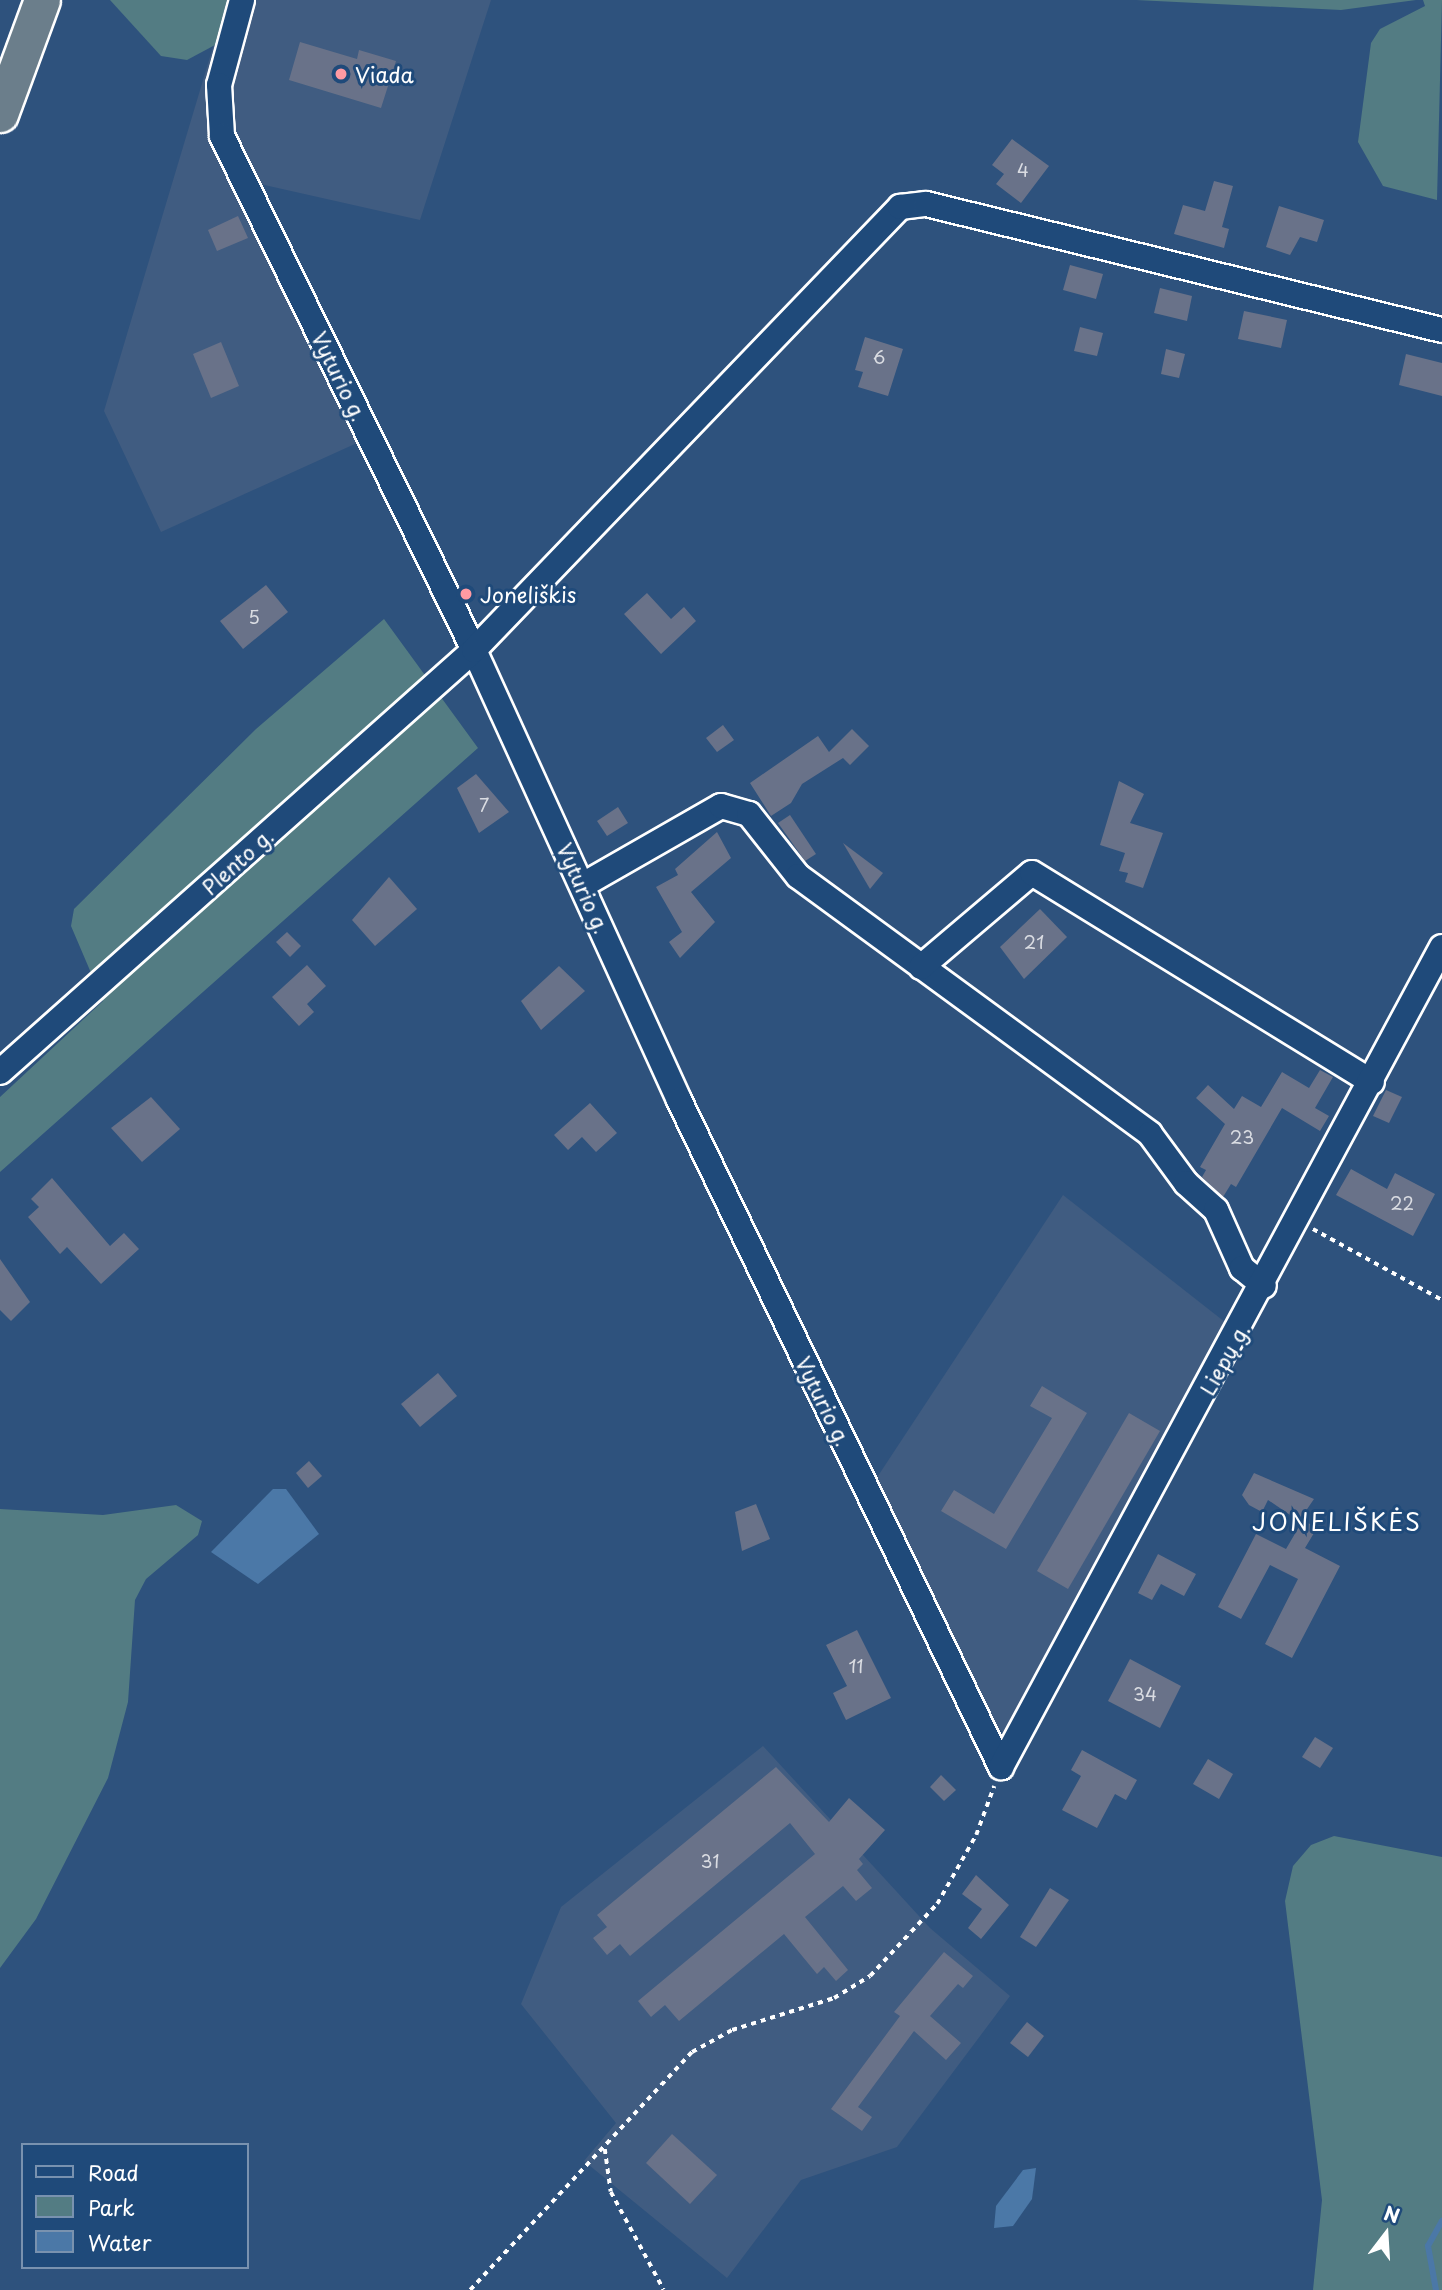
<!DOCTYPE html>
<html>
<head>
<meta charset="utf-8">
<style>
  body { margin:0 }
  #map { position:relative; width:1442px; height:2290px; overflow:hidden; background:#2e527d; font-family:"Playpen Sans",sans-serif }
  div>[style] { position:absolute }
  [style*='--x'] { left:calc(var(--x)*1px); top:calc(var(--y)*1px); width:calc(var(--w)*1px); rotate:calc(var(--a)*1deg) }
  .built>* { inset:0; background:#405c81 }
  .green>* { inset:0; background:#537c83 }
  .water>* { inset:0; background:#4b78a7 }
  .stream>* { height:6px; margin:-3px; padding:0 3px; transform-origin:3px; border-radius:3px; background:#4b78a7 }
  .building>* { inset:0; background:#697289 }
  .path>* { height:3.5px; margin-top:-1.75px; transform-origin:0; background:repeating-linear-gradient(90deg,#fff 0 5px,transparent 0 10px) }
  .roads { filter:drop-shadow(2px 0 #fff) drop-shadow(-2px 0 #fff) drop-shadow(0 2px #fff) drop-shadow(0 -2px #fff) }
  .minor>* { height:24px; margin:-12px; padding:0 12px; transform-origin:12px; border-radius:12px; background:#1f4a7a }
  .highway>* { height:35px; margin:-17.5px; padding:0 17.5px; transform-origin:17.5px; border-radius:17.5px; background:#6b7e8b }
  .dots>* { width:19px; height:19px; translate:-50% -50%; box-sizing:border-box; border:4px solid #1f4a7a; border-radius:50% }
  span { translate:-50% -50%; white-space:nowrap; text-align:center; line-height:1.15; -webkit-text-stroke:6px #1f4a7a; paint-order:stroke }
  .number-label { font-size:18px; color:#dadce2 }
  .number-label span { -webkit-text-stroke-width:0 }
  .poi-label { font-size:21px; color:#fff }
  .left { translate:0 -50%; text-align:left }
  .street-label { font-size:21px; color:#fff }
  .quarter-label { font-size:24px; color:#fff; letter-spacing:2px }
  .legend { position:absolute; left:21px; top:2143px; width:228px; height:126px; box-sizing:border-box; background:#1f4a7a; border:2px solid #7992af; margin:0; padding:9px 12px; list-style:none; font-size:21px; color:#fff }
  .legend li { display:flex; align-items:center; gap:14px; height:35px }
  .legend b { width:35px; border:2px solid #7992af }
  .north { position:absolute; left:1351px; top:2199px; width:70px; height:70px; -webkit-text-stroke:5px #1f4a7a; paint-order:stroke; rotate:17deg; font-size:19px; font-weight:700; line-height:28px; text-align:center; color:#fff }
  .north::after { content:''; display:block; margin:auto; width:24px; height:32px; background:#fff; clip-path:polygon(50% 0,100% 100%,50% 72%,0 100%) }
</style>
</head>
<body>
<div id="map">
  <div class="built">
    <i style="clip-path:polygon(227px 0,491px 0,420px 220px,260px 184px,379px 433px,161px 532px,104px 411px)"></i>
    <i style="clip-path:polygon(1063px 1195px,1230px 1326px,1006px 1733px,992px 1726px,876px 1479px)"></i>
    <i style="clip-path:polygon(763px 1746px,930px 1928px,1010px 1996px,897px 2147px,801px 2180px,727px 2278px,584px 2161px,616px 2123px,521px 2004px,561px 1907px)"></i>
  </div>
  <div class="green">
    <i style="clip-path:polygon(110px 0,227px 0,215px 45px,187px 60px,161px 56px)"></i>
    <i style="clip-path:polygon(1136px 0,1416px 0,1341px 10px)"></i>
    <i style="clip-path:polygon(1423px 0,1442px 0,1437px 200px,1383px 186px,1358px 142px,1371px 43px,1380px 29px,1425px 6px)"></i>
    <i style="clip-path:polygon(384px 619px,478px 748px,0 1172px,0 1097px,103px 1001px,71px 926px,74px 909px,256px 729px)"></i>
    <i style="clip-path:polygon(176px 1505px,202px 1521px,198px 1535px,146px 1579px,135px 1600px,128px 1702px,108px 1778px,36px 1919px,0 1968px,0 1509px,103px 1515px)"></i>
    <i style="clip-path:polygon(1334px 1836px,1442px 1857px,1442px 2290px,1313px 2290px,1322px 2200px,1285px 1901px,1293px 1866px,1311px 1845px)"></i>
  </div>
  <div class="water">
    <i style="clip-path:polygon(273px 1489px,286px 1489px,319px 1534px,258px 1584px,211px 1552px)"></i>
    <i style="clip-path:polygon(1036px 2168px,1032px 2199px,1013px 2226px,994px 2228px,996px 2206px,1023px 2170px)"></i>
  </div>
  <div class="stream">
    <i style="--x:1436;--y:2290;--w:45;--a:-100.3"></i>
    <i style="--x:1428;--y:2246;--w:29;--a:-61"></i>
  </div>
  <div class="building">
    <i style="clip-path:polygon(300px 42px,357px 59px,359px 50px,396px 61px,381px 108px,289px 80px)"></i>
    <i style="clip-path:polygon(1012px 139px,1049px 166px,1021px 203px,996px 184px,1004px 174px,992px 165px)"></i>
    <i style="clip-path:polygon(1214px 181px,1233px 186px,1222px 227px,1229px 229px,1224px 248px,1174px 234px,1183px 205px,1205px 211px)"></i>
    <i style="clip-path:polygon(1279px 206px,1324px 220px,1317px 242px,1300px 237px,1290px 255px,1266px 247px)"></i>
    <i style="clip-path:polygon(238px 216px,248px 238px,217px 251px,208px 230px)"></i>
    <i style="clip-path:polygon(1070px 265px,1103px 274px,1096px 299px,1063px 290px)"></i>
    <i style="clip-path:polygon(1160px 288px,1192px 296px,1187px 321px,1154px 313px)"></i>
    <i style="clip-path:polygon(1244px 311px,1287px 320px,1281px 348px,1238px 339px)"></i>
    <i style="clip-path:polygon(1080px 327px,1103px 333px,1097px 356px,1074px 351px)"></i>
    <i style="clip-path:polygon(865px 337px,903px 349px,888px 396px,858px 387px,863px 372px,855px 370px)"></i>
    <i style="clip-path:polygon(221px 342px,239px 386px,211px 398px,193px 354px)"></i>
    <i style="clip-path:polygon(1166px 349px,1185px 354px,1179px 378px,1161px 374px)"></i>
    <i style="clip-path:polygon(1406px 354px,1442px 363px,1442px 396px,1399px 385px)"></i>
    <i style="clip-path:polygon(266px 585px,288px 612px,243px 649px,220px 621px)"></i>
    <i style="clip-path:polygon(647px 593px,671px 619px,684px 607px,696px 621px,661px 654px,624px 614px)"></i>
    <i style="clip-path:polygon(723px 725px,734px 740px,717px 752px,706px 738px)"></i>
    <i style="clip-path:polygon(852px 729px,869px 746px,850px 765px,843px 758px,802px 784px,791px 803px,771px 816px,750px 783px,818px 736px,829px 752px)"></i>
    <i style="clip-path:polygon(476px 774px,509px 812px,479px 833px,457px 788px)"></i>
    <i style="clip-path:polygon(1119px 781px,1144px 794px,1130px 823px,1163px 833px,1143px 888px,1125px 882px,1128px 873px,1119px 871px,1125px 853px,1100px 845px)"></i>
    <i style="clip-path:polygon(618px 807px,628px 823px,607px 836px,597px 821px)"></i>
    <i style="clip-path:polygon(790px 815px,816px 854px,805px 861px,778px 823px)"></i>
    <i style="clip-path:polygon(717px 832px,731px 858px,691px 892px,715px 922px,680px 958px,669px 942px,682px 932px,656px 887px,678px 875px,675px 869px)"></i>
    <i style="clip-path:polygon(843px 843px,883px 873px,870px 889px)"></i>
    <i style="clip-path:polygon(389px 877px,417px 909px,375px 946px,352px 920px)"></i>
    <i style="clip-path:polygon(1040px 909px,1067px 937px,1024px 979px,1000px 947px)"></i>
    <i style="clip-path:polygon(287px 932px,301px 946px,290px 957px,276px 942px)"></i>
    <i style="clip-path:polygon(307px 965px,326px 986px,307px 1004px,314px 1012px,299px 1026px,272px 997px)"></i>
    <i style="clip-path:polygon(559px 966px,585px 991px,541px 1030px,521px 1001px)"></i>
    <i style="clip-path:polygon(1320px 1070px,1333px 1077px,1315px 1108px,1329px 1116px,1320px 1131px,1282px 1108px,1236px 1187px,1231px 1184px,1223px 1197px,1202px 1177px,1206px 1170px,1200px 1167px,1225px 1124px,1196px 1098px,1208px 1085px,1234px 1109px,1242px 1096px,1261px 1107px,1282px 1072px,1309px 1088px)"></i>
    <i style="clip-path:polygon(1386px 1090px,1402px 1097px,1389px 1123px,1373px 1116px)"></i>
    <i style="clip-path:polygon(151px 1097px,180px 1129px,142px 1162px,111px 1128px)"></i>
    <i style="clip-path:polygon(590px 1103px,617px 1133px,596px 1152px,582px 1137px,568px 1150px,554px 1135px)"></i>
    <i style="clip-path:polygon(1351px 1169px,1387px 1189px,1395px 1173px,1435px 1194px,1413px 1236px,1336px 1195px)"></i>
    <i style="clip-path:polygon(52px 1178px,110px 1246px,124px 1233px,139px 1249px,101px 1284px,67px 1247px,60px 1254px,28px 1217px,39px 1207px,31px 1199px)"></i>
    <i style="clip-path:polygon(0 1259px,30px 1302px,11px 1321px,0 1310px)"></i>
    <i style="clip-path:polygon(438px 1373px,457px 1396px,420px 1427px,401px 1404px)"></i>
    <i style="clip-path:polygon(1042px 1386px,1087px 1413px,1006px 1549px,941px 1511px,954px 1490px,994px 1514px,1052px 1418px,1030px 1406px)"></i>
    <i style="clip-path:polygon(1129px 1413px,1160px 1431px,1068px 1589px,1037px 1571px)"></i>
    <i style="clip-path:polygon(309px 1461px,322px 1476px,308px 1488px,296px 1473px)"></i>
    <i style="clip-path:polygon(1254px 1473px,1314px 1499px,1299px 1521px,1268px 1500px,1262px 1512px,1249px 1505px,1242px 1495px)"></i>
    <i style="clip-path:polygon(756px 1504px,770px 1539px,742px 1551px,735px 1512px)"></i>
    <i style="clip-path:polygon(1303px 1520px,1317px 1528px,1305px 1548px,1340px 1566px,1292px 1658px,1265px 1644px,1298px 1579px,1270px 1565px,1241px 1619px,1218px 1607px,1256px 1534px,1286px 1549px)"></i>
    <i style="clip-path:polygon(1158px 1554px,1196px 1574px,1184px 1596px,1161px 1584px,1152px 1600px,1138px 1593px)"></i>
    <i style="clip-path:polygon(857px 1630px,891px 1698px,846px 1720px,833px 1693px,847px 1686px,826px 1645px)"></i>
    <i style="clip-path:polygon(1130px 1659px,1181px 1686px,1160px 1728px,1108px 1701px)"></i>
    <i style="clip-path:polygon(1315px 1737px,1333px 1748px,1320px 1768px,1302px 1757px)"></i>
    <i style="clip-path:polygon(1082px 1750px,1137px 1780px,1126px 1800px,1115px 1794px,1097px 1828px,1062px 1810px,1081px 1776px,1071px 1770px)"></i>
    <i style="clip-path:polygon(1208px 1759px,1233px 1774px,1219px 1799px,1193px 1784px)"></i>
    <i style="clip-path:polygon(776px 1767px,829px 1822px,849px 1798px,885px 1830px,859px 1859px,863px 1864px,857px 1870px,872px 1888px,856px 1901px,843px 1886px,805px 1917px,848px 1970px,836px 1981px,824px 1967px,817px 1974px,784px 1934px,679px 2021px,665px 2005px,651px 2017px,638px 2001px,815px 1854px,790px 1823px,630px 1956px,620px 1944px,607px 1955px,593px 1938px,607px 1927px,597px 1915px)"></i>
    <i style="clip-path:polygon(941px 1775px,956px 1790px,944px 1801px,930px 1787px)"></i>
    <i style="clip-path:polygon(976px 1875px,1009px 1905px,981px 1939px,968px 1928px,982px 1909px,962px 1894px)"></i>
    <i style="clip-path:polygon(1050px 1888px,1069px 1900px,1036px 1947px,1020px 1937px)"></i>
    <i style="clip-path:polygon(944px 1952px,973px 1976px,963px 1988px,958px 1984px,930px 2016px,961px 2043px,946px 2060px,914px 2031px,858px 2107px,872px 2117px,862px 2131px,831px 2109px,900px 2016px,894px 2012px)"></i>
    <i style="clip-path:polygon(1027px 2022px,1044px 2036px,1028px 2057px,1010px 2043px)"></i>
    <i style="clip-path:polygon(672px 2134px,717px 2175px,690px 2204px,646px 2163px)"></i>
  </div>
  <div class="path">
    <i style="--x:1313;--y:1229;--w:147;--a:28.8"></i>
    <i style="--x:605;--y:2149;--w:43;--a:82.1"></i>
    <i style="--x:611;--y:2192;--w:111;--a:61.6"></i>
    <i style="--x:470;--y:2290;--w:325;--a:-47"></i>
    <i style="--x:692;--y:2052;--w:46;--a:-28.8"></i>
    <i style="--x:732;--y:2030;--w:107;--a:-17.4"></i>
    <i style="--x:834;--y:1998;--w:42;--a:-31.4"></i>
    <i style="--x:870;--y:1976;--w:98;--a:-47.1"></i>
    <i style="--x:937;--y:1904;--w:79;--a:-60.5"></i>
    <i style="--x:976;--y:1835;--w:52;--a:-69.8"></i>
  </div>
  <div class="roads">
    <div class="minor">
      <i style="--x:242;--y:0;--w:88;--a:105.1"></i>
      <i style="--x:219;--y:85;--w:51;--a:86.6"></i>
      <i style="--x:222;--y:136;--w:572;--a:63.88"></i>
      <i style="--x:474;--y:650;--w:494;--a:65.5"></i>
      <i style="--x:679;--y:1100;--w:741;--a:64.23"></i>
      <i style="--x:583;--y:885;--w:159;--a:-29.8"></i>
      <i style="--x:721;--y:806;--w:29;--a:16"></i>
      <i style="--x:749;--y:814;--w:79;--a:51.7"></i>
      <i style="--x:798;--y:876;--w:436;--a:36.2"></i>
      <i style="--x:1150;--y:1134;--w:61;--a:53.7"></i>
      <i style="--x:1186;--y:1183;--w:40;--a:42"></i>
      <i style="--x:1216;--y:1210;--w:64;--a:65.9"></i>
      <i style="--x:1242;--y:1268;--w:28;--a:39"></i>
      <i style="--x:921;--y:967;--w:145;--a:-40.3"></i>
      <i style="--x:1032;--y:873;--w:399;--a:31.6"></i>
      <i style="--x:0;--y:1072;--w:635;--a:-41.68"></i>
      <i style="--x:474;--y:650;--w:615;--a:-46.12"></i>
      <i style="--x:900;--y:207;--w:26;--a:-7"></i>
      <i style="--x:926;--y:204;--w:531;--a:13.72"></i>
      <i style="--x:1001;--y:1767;--w:931;--a:-61.73"></i>
    </div>
    <div class="highway">
      <i style="--x:0;--y:114;--w:121;--a:-69.8"></i>
    </div>
  </div>
  <div class="dots">
    <i style="left:341px;top:74px;background:#ff9aa2"></i>
    <i style="left:466px;top:594px;background:#ff9aa2"></i>
  </div>
  <div class="number-label">
    <span style="left:1023px;top:170px">4</span>
    <span style="left:879px;top:357px">6</span>
    <span style="left:254px;top:617px">5</span>
    <span style="left:484px;top:805px">7</span>
    <span style="left:1034px;top:942px">21</span>
    <span style="left:1242px;top:1137px">23</span>
    <span style="left:1402px;top:1203px">22</span>
    <span style="left:856px;top:1666px">11</span>
    <span style="left:1145px;top:1694px">34</span>
    <span style="left:710px;top:1861px">31</span>
  </div>
  <div class="poi-label">
    <span class="left" style="left:355px;top:74px">Viada</span>
    <span class="left" style="left:480px;top:594px">Joneliškis</span>
  </div>
  <div class="street-label">
    <span style="left:340px;top:376px;rotate:64deg">Vyturio g.</span>
    <span style="left:237px;top:861px;rotate:-42deg">Plento g.</span>
    <span style="left:584px;top:888px;rotate:66deg">Vyturio g.</span>
    <span style="left:1224px;top:1359px;rotate:-61deg">Liepų g.</span>
    <span style="left:824px;top:1401px;rotate:64deg">Vyturio g.</span>
  </div>
  <div class="quarter-label">
    <span style="left:1337px;top:1522px">JONELIŠKĖS</span>
  </div>
  <ul class="legend">
  <li><b style="height:9px;background:#1f4a7a"></b>Road</li>
  <li><b style="height:19px;background:#537c83"></b>Park</li>
  <li><b style="height:19px;background:#4b78a7"></b>Water</li>
  </ul>
  <div class="north">N</div>
</div>
</body>
</html>
